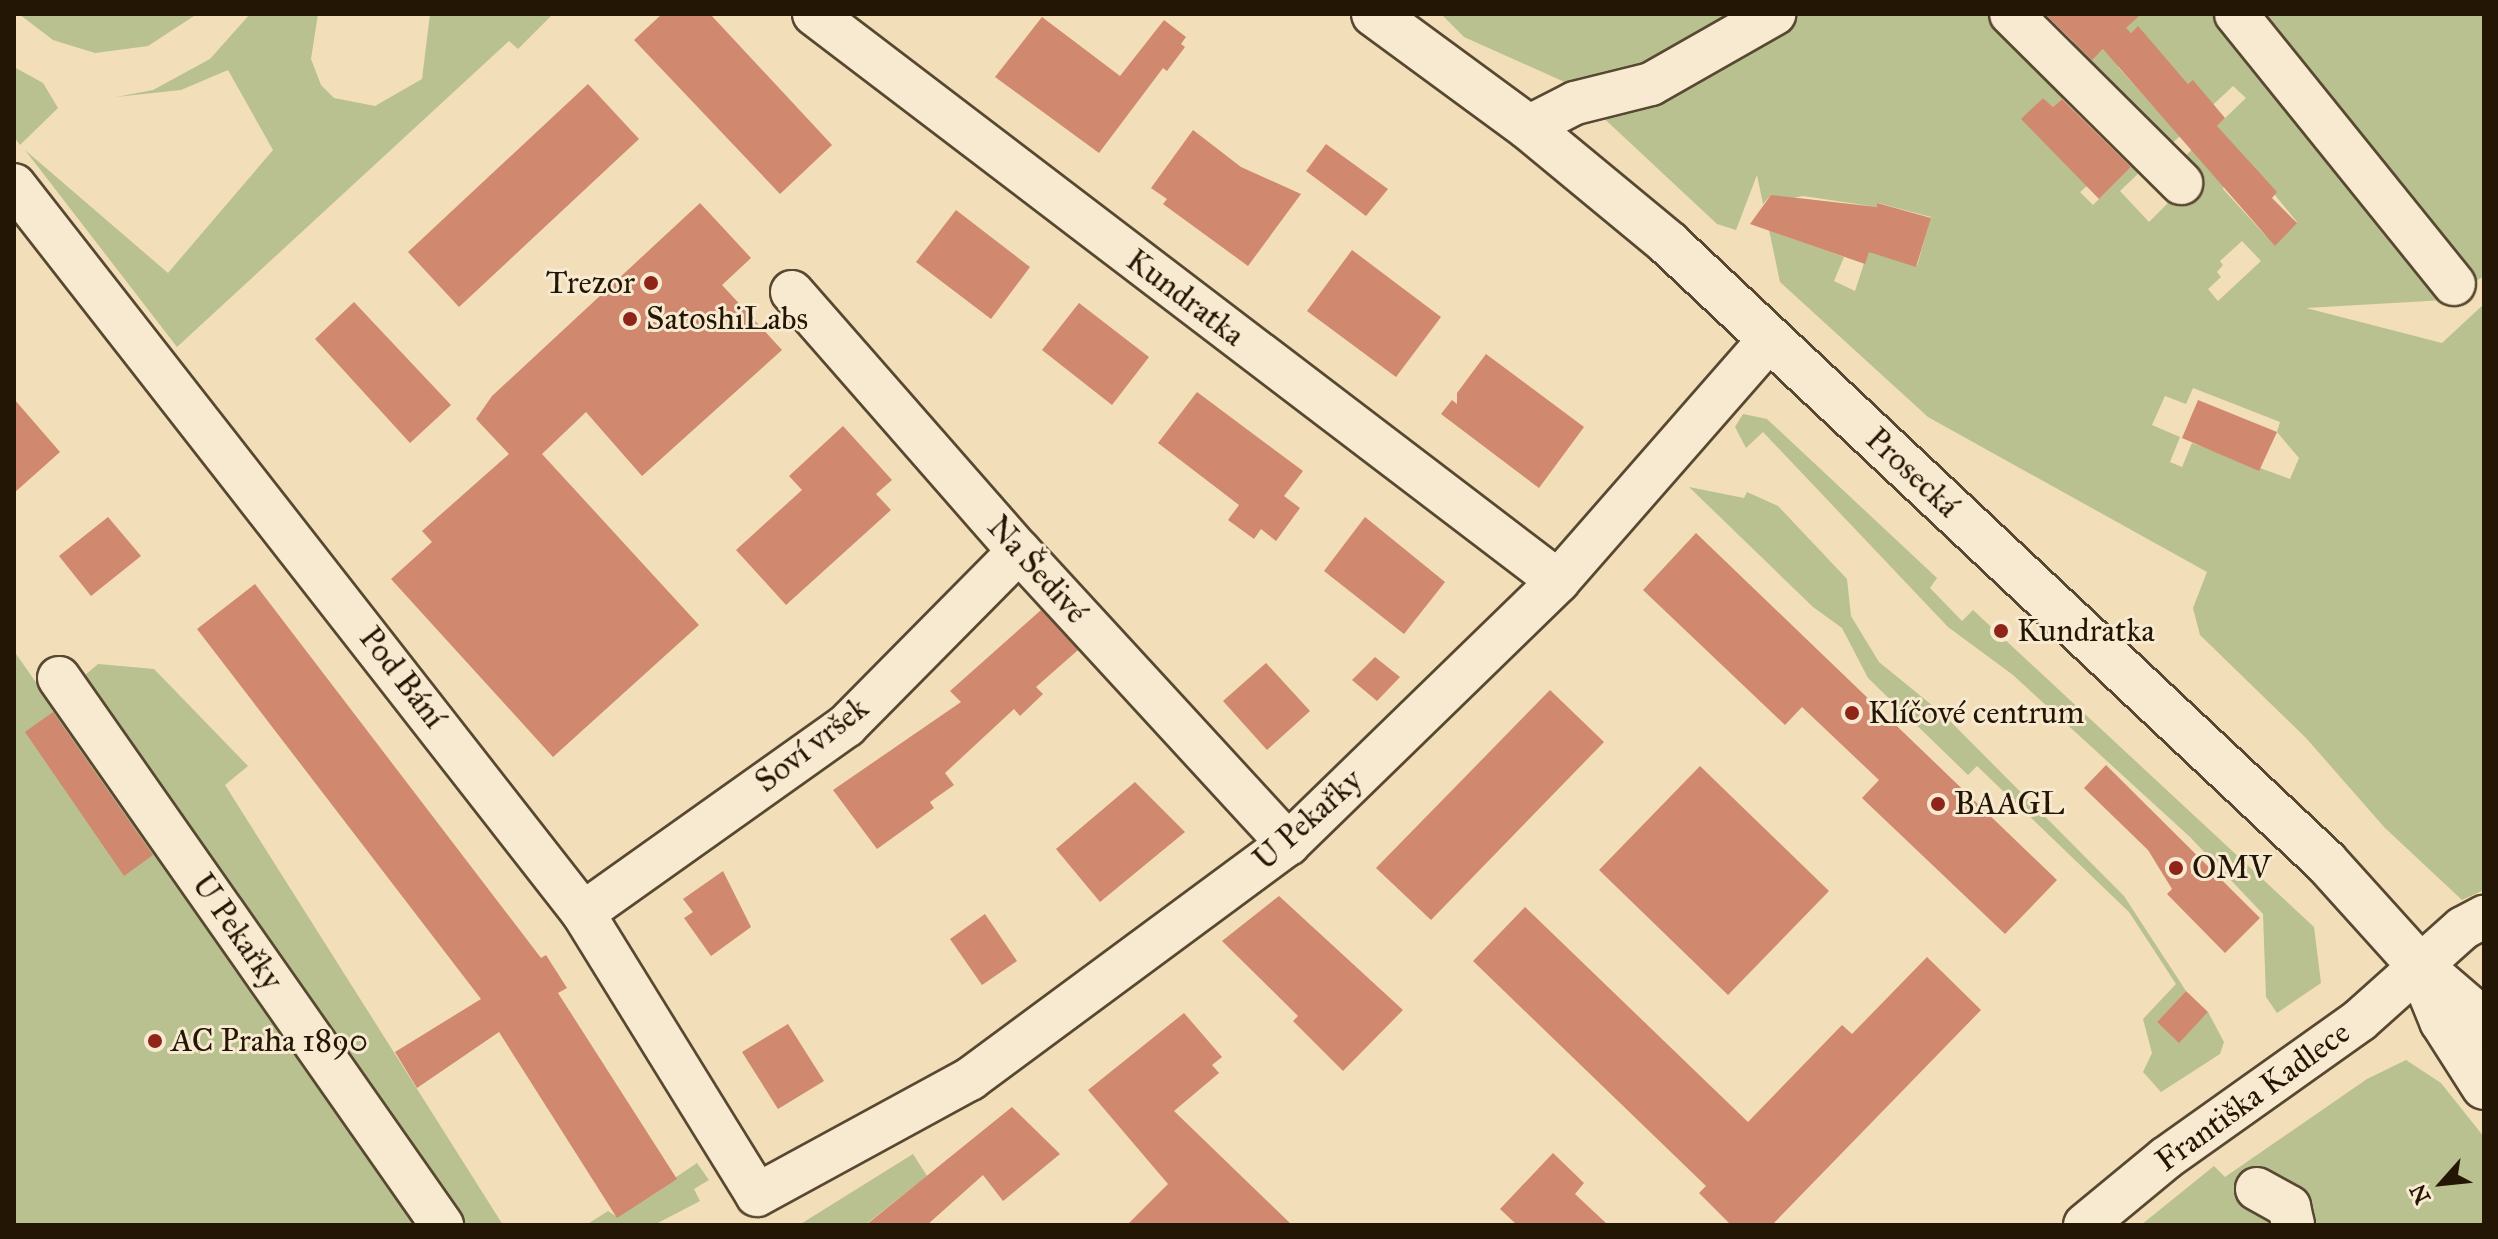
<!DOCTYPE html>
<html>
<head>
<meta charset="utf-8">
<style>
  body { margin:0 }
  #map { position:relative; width:2498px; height:1239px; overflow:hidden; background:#f2deb8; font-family:"IM FELL Great Primer",serif }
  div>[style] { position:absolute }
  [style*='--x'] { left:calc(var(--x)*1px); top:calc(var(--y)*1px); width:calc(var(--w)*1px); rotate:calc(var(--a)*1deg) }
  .green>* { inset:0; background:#b9c190 }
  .building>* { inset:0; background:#d0886e }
  .roads { filter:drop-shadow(2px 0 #584831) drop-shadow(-2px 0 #584831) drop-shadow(0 2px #584831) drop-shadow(0 -2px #584831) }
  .street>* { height:42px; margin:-21px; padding:0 21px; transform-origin:21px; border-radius:21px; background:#f7ead1 }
  .secondary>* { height:44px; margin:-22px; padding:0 22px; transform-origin:22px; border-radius:22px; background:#f7ead1 }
  .dots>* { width:22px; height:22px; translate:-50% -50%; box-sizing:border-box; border:4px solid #f7ead1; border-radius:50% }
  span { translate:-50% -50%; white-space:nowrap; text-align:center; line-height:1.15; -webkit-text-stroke:6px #f7ead1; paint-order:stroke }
  .poi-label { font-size:32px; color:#241604 }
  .right { translate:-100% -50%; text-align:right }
  .left { translate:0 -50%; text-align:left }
  .street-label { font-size:32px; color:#241604 }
  .frame { position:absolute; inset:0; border:16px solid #241604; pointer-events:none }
  .north { position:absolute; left:2402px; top:1143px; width:80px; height:80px; -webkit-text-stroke:6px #f7ead1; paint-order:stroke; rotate:243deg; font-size:22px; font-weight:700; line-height:32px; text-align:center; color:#241604 }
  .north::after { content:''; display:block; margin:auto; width:28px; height:36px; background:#241604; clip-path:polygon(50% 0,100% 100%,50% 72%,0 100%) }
</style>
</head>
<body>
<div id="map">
  <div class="green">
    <i style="clip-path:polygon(19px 14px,197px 14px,148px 46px,95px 53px,53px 40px)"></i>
    <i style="clip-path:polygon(250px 14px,318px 14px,311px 59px,321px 85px,334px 98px,375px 106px,422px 79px,430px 14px,553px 14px,518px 49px,509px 41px,177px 347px,25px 150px,168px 273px,273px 150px,228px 70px,181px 90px,116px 97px,153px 90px,210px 59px)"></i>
    <i style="clip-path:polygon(1441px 14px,1752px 14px,1655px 75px,1578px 88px,1464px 37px)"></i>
    <i style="clip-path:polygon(evenodd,1758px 14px,2044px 14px,2072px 43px,2079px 36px,2099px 53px,2126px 28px,2113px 14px,2484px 14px,2484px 276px,2445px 300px,2306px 308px,2442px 343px,2484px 304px,2484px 890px,2462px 900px,2385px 828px,2306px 738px,2200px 635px,2193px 608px,2207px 572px,1928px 417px,1780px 282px,1769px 230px,1844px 257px,1834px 281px,1855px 291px,1870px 245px,1917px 266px,1931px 217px,1878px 203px,1877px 207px,1803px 196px,1782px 200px,1771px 195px,1763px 204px,1757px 175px,1736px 230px,1717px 224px,1595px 110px,1758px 14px,2138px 27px,2188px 84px,2193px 81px,2173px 128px,2118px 67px,2123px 39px,2138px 27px,1758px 14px,2233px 86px,2246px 98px,2178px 163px,2165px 150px,2233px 86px,1758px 14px,2065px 96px,2132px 166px,2093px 205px,2080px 192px,2087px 186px,2022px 119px,2043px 98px,2053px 107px,2065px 96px,1758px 14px,2235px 146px,2297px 222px,2281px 239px,2271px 230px,2265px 235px,2223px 189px,2235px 146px,1758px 14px,2141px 171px,2170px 201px,2149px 222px,2120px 191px,2141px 171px,1758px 14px,2242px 241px,2261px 261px,2218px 301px,2208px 289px,2221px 277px,2217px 272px,2223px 265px,2220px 261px,2242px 241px,1758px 14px,2193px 388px,2280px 422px,2277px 432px,2299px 458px,2290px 479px,2192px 443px,2182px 467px,2170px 462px,2180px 437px,2152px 425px,2165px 396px,2186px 404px,2193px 388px)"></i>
    <i style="clip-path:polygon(14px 67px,43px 83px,58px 108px,20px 145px,14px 137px)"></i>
    <i style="clip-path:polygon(1743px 414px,1767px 419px,1937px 578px,1930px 588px,1962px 621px,1973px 610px,2314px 927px,2321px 983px,2277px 1013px,2266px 997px,2263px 914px,2190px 837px,2013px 675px,1948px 627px,1763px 432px,1746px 448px,1735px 427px)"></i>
    <i style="clip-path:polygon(1689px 487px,1744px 498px,1747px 492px,1778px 506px,1847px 579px,1851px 616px,1879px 662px,1944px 715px,2124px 896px,2186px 991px,2157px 1022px,2179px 1042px,2208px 1012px,2224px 1042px,2220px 1054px,2161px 1092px,2143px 1072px,2152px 1053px,2143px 1019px,2176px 984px,2129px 912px,1977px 766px,1968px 775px,1868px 678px,1842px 628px,1813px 607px)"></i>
    <i style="clip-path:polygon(14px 651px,128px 814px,136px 809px,423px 1225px,14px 1225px)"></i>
    <i style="clip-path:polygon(98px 664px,154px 669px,248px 766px,225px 785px,503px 1225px,467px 1225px,84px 676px)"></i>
    <i style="clip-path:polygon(2406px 1060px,2441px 1083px,2484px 1137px,2484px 1225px,2141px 1225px,2214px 1166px,2225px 1177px,2367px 1079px)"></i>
    <i style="clip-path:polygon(913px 1154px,927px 1176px,865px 1225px,799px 1225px)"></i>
    <i style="clip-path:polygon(697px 1163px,709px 1180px,694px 1189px,700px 1201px,654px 1225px,586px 1225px,608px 1211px,617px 1217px)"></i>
  </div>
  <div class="building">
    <i style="clip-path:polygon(662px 14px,710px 14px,832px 145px,780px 194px,634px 40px)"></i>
    <i style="clip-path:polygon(2045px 14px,2141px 14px,2126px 28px,2131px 33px,2138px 26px,2188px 84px,2193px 80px,2225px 118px,2217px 126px,2277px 192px,2272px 198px,2297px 223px,2275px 246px,2103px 49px,2092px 60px)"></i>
    <i style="clip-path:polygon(1042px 17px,1120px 76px,1164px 20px,1186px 37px,1181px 44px,1185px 47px,1167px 71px,1163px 68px,1099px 153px,995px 77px)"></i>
    <i style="clip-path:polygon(588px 84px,639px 139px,459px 307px,408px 252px)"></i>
    <i style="clip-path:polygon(2043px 98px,2053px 107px,2062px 99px,2131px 167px,2099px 199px,2021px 119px)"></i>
    <i style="clip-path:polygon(1193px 130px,1241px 167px,1301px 194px,1248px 266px,1163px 204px,1167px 199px,1151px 188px)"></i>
    <i style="clip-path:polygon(1326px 144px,1388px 189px,1366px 216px,1306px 171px)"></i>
    <i style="clip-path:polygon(1771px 195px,1877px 207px,1877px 203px,1931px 218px,1916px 267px,1869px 252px,1865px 264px,1750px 224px)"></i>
    <i style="clip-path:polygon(700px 203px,751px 258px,722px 285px,782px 350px,642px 476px,586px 412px,542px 454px,699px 625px,553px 757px,391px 579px,432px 542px,422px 531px,509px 454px,476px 419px,492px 396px)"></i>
    <i style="clip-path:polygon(956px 210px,1030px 267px,991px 319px,916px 262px)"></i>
    <i style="clip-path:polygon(1352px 250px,1441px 317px,1396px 377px,1307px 311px)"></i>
    <i style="clip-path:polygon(354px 302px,451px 405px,410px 443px,315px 339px)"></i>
    <i style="clip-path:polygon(1079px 303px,1149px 357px,1112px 405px,1042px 350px)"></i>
    <i style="clip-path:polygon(1486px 354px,1584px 427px,1539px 488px,1441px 414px,1452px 400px,1457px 404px,1457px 393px)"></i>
    <i style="clip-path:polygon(1197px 392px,1303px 471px,1284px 496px,1300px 508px,1276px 541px,1261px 529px,1254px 539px,1228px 520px,1239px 505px,1158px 443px)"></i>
    <i style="clip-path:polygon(14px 399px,60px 452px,14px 493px)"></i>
    <i style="clip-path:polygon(2198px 400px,2277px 432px,2259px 471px,2182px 438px)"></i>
    <i style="clip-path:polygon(843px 426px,892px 480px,876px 494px,891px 510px,786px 605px,736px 550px,802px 490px,789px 476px)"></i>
    <i style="clip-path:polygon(108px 517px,141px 556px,91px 596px,59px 556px)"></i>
    <i style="clip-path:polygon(1365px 517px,1445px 582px,1404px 634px,1324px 571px)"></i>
    <i style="clip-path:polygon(1696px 533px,2057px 880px,2005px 934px,1862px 798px,1879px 780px,1802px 707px,1785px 725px,1643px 590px)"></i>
    <i style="clip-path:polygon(255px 584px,541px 958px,546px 955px,567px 988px,558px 993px,677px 1179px,617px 1218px,499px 1032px,417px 1088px,395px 1052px,481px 999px,197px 629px)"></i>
    <i style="clip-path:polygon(1041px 610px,1078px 650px,1036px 687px,1043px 694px,1020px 716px,1014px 709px,945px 773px,954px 785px,930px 802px,934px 808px,877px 849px,833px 790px,961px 702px,950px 691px)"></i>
    <i style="clip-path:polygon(1375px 657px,1400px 677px,1377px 701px,1352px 680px)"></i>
    <i style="clip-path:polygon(1266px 663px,1310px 711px,1267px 750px,1223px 701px)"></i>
    <i style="clip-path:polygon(1550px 690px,1604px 742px,1431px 920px,1376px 868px)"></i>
    <i style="clip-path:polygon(53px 712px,153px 855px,124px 876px,25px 732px)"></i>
    <i style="clip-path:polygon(2106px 765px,2260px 918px,2225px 953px,2167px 894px,2172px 889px,2148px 850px,2084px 788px)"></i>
    <i style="clip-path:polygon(1700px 766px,1829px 891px,1728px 995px,1599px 870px)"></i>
    <i style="clip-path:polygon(1135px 782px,1185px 832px,1100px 902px,1056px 849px)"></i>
    <i style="clip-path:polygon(723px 871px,751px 927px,711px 956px,684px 918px,693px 912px,683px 899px)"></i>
    <i style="clip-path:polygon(1279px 896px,1403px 1010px,1343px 1071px,1293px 1021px,1298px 1016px,1222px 941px)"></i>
    <i style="clip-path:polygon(1525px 907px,1748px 1122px,1842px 1025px,1852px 1034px,1927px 957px,1981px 1010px,1772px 1225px,1731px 1225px,1699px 1193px,1706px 1186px,1473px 961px)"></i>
    <i style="clip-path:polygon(985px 914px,1017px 961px,982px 985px,950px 939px)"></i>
    <i style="clip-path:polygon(2186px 991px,2208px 1012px,2179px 1043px,2157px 1022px)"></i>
    <i style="clip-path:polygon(1184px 1013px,1222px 1057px,1212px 1065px,1219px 1073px,1174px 1111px,1292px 1225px,1127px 1225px,1168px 1184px,1088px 1090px)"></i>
    <i style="clip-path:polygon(788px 1024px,824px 1081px,778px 1109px,742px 1052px)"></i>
    <i style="clip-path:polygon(1012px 1107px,1060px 1154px,1003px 1201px,983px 1175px,927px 1225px,866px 1225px)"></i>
    <i style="clip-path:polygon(1553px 1153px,1584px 1183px,1575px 1194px,1608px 1225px,1517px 1225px,1500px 1209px)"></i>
  </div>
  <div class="roads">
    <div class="street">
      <i style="--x:814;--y:14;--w:935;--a:37.31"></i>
      <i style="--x:2011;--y:14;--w:240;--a:44.8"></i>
      <i style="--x:2236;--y:14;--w:347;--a:51.1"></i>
      <i style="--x:1528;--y:127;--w:53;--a:-27.1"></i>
      <i style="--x:1575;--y:103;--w:78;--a:-14"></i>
      <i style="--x:1651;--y:84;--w:142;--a:-29.6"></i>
      <i style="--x:14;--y:185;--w:924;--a:51.99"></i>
      <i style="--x:583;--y:913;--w:331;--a:58.3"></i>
      <i style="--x:792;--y:292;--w:344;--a:48.8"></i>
      <i style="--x:1019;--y:551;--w:398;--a:47.4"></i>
      <i style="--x:59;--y:678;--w:668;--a:55"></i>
      <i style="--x:583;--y:913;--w:323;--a:-35.4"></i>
      <i style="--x:846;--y:726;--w:246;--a:-45.3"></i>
      <i style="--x:2257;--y:1189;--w:37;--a:29"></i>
      <i style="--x:2289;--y:1207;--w:18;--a:77"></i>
      <i style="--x:757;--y:1195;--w:243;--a:-28.6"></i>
      <i style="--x:970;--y:1079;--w:395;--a:-36.5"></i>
      <i style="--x:1288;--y:844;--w:377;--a:-44.2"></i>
      <i style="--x:1558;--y:581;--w:322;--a:-48.8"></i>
      <i style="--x:2085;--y:1225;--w:105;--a:-39.6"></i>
      <i style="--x:2166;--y:1158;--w:238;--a:-35.4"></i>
      <i style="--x:2360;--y:1020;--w:138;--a:-41.8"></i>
      <i style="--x:2463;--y:928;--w:24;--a:-28"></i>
    </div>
    <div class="secondary">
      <i style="--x:1374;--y:14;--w:191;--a:36.3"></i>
      <i style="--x:1528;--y:127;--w:182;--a:39.6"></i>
      <i style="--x:1668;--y:243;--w:903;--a:43.25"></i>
      <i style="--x:2326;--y:862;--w:140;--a:47.9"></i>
      <i style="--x:2420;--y:966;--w:84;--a:40.7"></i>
      <i style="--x:2424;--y:977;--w:48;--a:67.8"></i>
      <i style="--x:2442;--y:1021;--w:78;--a:57.5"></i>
    </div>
  </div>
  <div class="dots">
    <i style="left:651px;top:283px;background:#8f2418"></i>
    <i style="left:630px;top:319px;background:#8f2418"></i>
    <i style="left:2001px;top:631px;background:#8f2418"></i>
    <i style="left:1852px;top:713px;background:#8f2418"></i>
    <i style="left:1938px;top:804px;background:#8f2418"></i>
    <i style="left:2176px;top:868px;background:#8f2418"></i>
    <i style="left:155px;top:1041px;background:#8f2418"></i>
  </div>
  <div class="poi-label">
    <span class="right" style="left:635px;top:283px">Trezor</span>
    <span class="left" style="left:646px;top:319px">SatoshiLabs</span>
    <span class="left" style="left:2017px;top:631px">Kundratka</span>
    <span class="left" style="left:1868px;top:713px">Klíčové centrum</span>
    <span class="left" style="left:1954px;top:804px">BAAGL</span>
    <span class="left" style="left:2192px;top:868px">OMV</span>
    <span class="left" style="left:171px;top:1041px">AC Praha 1890</span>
  </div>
  <div class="street-label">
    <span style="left:1185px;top:298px;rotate:37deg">Kundratka</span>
    <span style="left:1912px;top:473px;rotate:43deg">Prosecká</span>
    <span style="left:1037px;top:570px;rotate:48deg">Na Šedivé</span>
    <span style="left:402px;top:678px;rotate:52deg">Pod Bání</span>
    <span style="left:812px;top:745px;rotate:-38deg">Soví vršek</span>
    <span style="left:1308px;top:820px;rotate:-42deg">U Pekařky</span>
    <span style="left:237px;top:932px;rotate:55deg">U Pekařky</span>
    <span style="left:2253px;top:1097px;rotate:-36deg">Františka Kadlece</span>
  </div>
  <div class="frame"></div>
  <div class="north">N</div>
</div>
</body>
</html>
